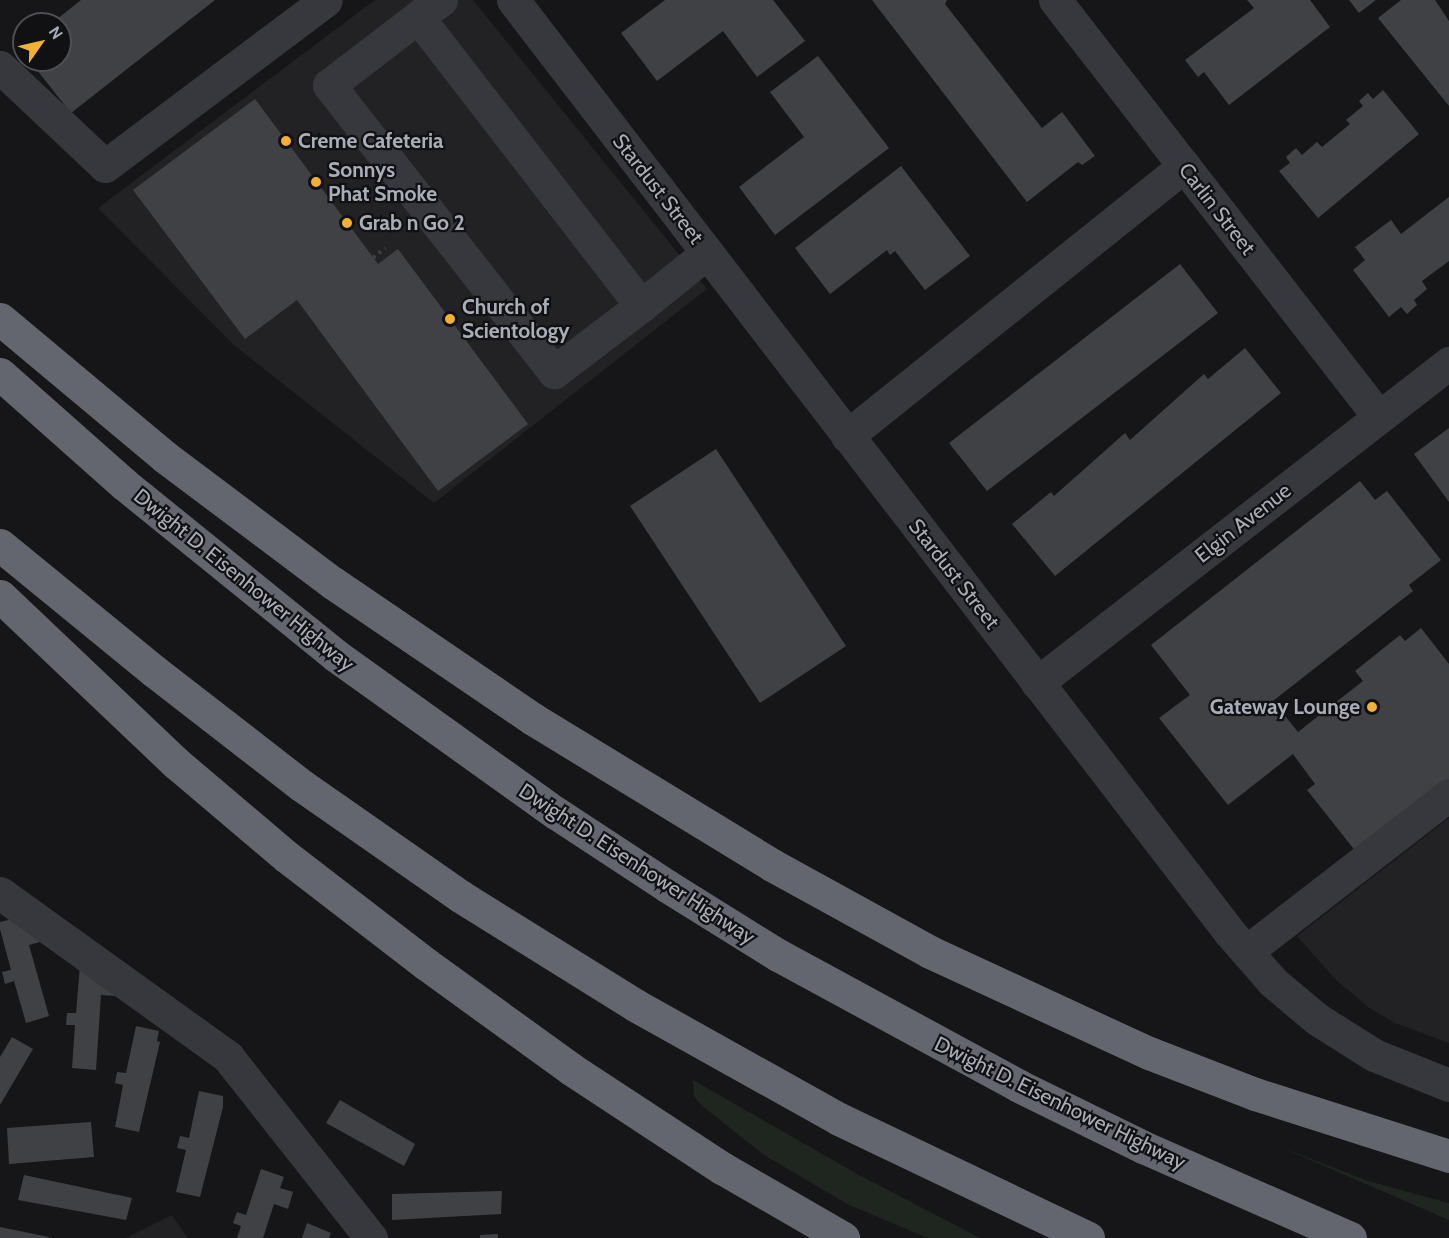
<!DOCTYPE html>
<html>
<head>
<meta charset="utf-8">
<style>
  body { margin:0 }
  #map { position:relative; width:1449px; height:1238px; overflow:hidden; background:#161618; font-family:Cabin,sans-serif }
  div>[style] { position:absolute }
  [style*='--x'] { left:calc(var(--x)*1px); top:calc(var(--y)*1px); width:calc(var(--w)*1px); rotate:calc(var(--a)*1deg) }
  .built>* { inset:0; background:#222225 }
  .green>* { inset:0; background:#1e261f }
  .building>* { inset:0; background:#404145 }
  .path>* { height:4px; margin-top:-2px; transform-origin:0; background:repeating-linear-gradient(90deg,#3d3f44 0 3px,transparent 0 7.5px) }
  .minor>* { height:33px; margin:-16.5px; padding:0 16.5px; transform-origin:16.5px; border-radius:16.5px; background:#37383d }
  .highway>* { height:33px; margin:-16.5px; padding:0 16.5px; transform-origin:16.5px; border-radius:16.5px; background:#63666e }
  .dots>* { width:16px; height:16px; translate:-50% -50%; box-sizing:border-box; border:3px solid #111113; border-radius:50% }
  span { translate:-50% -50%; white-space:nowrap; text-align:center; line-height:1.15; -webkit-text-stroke:4.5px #111113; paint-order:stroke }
  .poi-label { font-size:21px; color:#a8adb8; font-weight:700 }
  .left { translate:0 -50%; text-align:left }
  .right { translate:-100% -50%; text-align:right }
  .street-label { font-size:21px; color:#a8adb8 }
  .north { position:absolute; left:12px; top:12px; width:60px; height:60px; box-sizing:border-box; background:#111113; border:2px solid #4d4f55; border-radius:50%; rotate:56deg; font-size:16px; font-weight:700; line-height:24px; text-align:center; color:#a8adb8 }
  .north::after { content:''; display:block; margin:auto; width:21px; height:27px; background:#f2b134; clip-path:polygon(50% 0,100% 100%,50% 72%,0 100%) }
</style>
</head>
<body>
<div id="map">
  <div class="built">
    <i style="clip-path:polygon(375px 0,473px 0,707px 289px,434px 503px,235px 346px,98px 208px)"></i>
    <i style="clip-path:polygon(1449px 818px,1449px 1043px,1395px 1023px,1368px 1007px,1336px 980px,1297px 936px)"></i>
    <i style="clip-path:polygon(172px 1215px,188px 1238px,126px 1238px)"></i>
  </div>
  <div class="green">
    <i style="clip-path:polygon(693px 1080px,859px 1175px,980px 1238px,928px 1238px,849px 1205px,764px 1155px,701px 1105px,694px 1096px)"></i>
    <i style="clip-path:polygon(1278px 1146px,1368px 1181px,1449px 1203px,1449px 1220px)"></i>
  </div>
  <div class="building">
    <i style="clip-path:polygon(81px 0,215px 0,71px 113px,29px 60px,60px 60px,60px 24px,51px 24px)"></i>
    <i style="clip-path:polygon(665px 0,773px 0,805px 41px,757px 77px,723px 31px,657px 81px,621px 33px)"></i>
    <i style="clip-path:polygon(872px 0,947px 0,945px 4px,1042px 128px,1062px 112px,1095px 156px,1082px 165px,1078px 162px,1027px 202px)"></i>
    <i style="clip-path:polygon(1247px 0,1310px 0,1330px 27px,1229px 105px,1204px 72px,1198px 77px,1185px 60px,1254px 8px)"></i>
    <i style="clip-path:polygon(1349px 0,1376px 0,1359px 13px)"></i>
    <i style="clip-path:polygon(1401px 0,1435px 0,1449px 21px,1449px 106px,1378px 18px)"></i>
    <i style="clip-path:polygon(818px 56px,889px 148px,775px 235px,739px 187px,804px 137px,770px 92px)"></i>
    <i style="clip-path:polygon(1383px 90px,1419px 134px,1318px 218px,1279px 171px,1290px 163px,1286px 157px,1296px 148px,1302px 155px,1317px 142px,1322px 147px,1350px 124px,1346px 120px,1363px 106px,1359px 101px,1368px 93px,1373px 99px)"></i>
    <i style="clip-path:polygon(255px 99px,378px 264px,398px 249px,528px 424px,438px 491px,297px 300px,245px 339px,133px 190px)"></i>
    <i style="clip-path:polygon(901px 166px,970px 256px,925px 290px,895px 251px,890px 255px,887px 250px,830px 294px,795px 248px)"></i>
    <i style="clip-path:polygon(1449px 197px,1449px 261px,1422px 281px,1427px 289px,1414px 300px,1417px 305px,1407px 314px,1401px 307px,1389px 317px,1353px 270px,1365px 260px,1355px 247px,1391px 220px,1401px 234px)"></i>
    <i style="clip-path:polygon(1180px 264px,1218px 313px,987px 491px,949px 443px)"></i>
    <i style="clip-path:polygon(1245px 348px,1281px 393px,1055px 576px,1012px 524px,1051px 492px,1054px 496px,1125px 433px,1130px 440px,1204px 374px,1208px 379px)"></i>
    <i style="clip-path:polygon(1449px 428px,1449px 502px,1414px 454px)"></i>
    <i style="clip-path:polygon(716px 449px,846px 646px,760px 703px,630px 506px)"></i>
    <i style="clip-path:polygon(1360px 481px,1375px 500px,1387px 491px,1441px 560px,1409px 585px,1413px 591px,1273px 701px,1298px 732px,1363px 681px,1355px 671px,1400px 635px,1405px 641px,1421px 628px,1449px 664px,1449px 781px,1357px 853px,1307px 790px,1315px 784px,1293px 754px,1228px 805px,1159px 718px,1190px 695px,1151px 645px)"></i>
    <i style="clip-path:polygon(21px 917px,43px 941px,29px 945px,49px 1016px,26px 1023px,14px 981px,5px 984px,2px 972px,11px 970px,0 929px,0 922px)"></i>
    <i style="clip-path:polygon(80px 965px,117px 978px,115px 996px,101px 995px,96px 1070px,72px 1068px,75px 1025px,66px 1025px,67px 1013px,76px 1013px)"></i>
    <i style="clip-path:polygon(136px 1026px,159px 1031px,157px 1041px,160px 1042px,139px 1132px,115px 1127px,123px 1085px,115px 1083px,117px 1072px,126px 1073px)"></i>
    <i style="clip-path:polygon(12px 1037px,33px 1049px,0 1105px,0 1057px)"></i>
    <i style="clip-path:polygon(199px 1091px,223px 1096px,223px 1107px,200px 1197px,176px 1192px,186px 1150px,177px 1148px,180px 1136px,189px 1138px)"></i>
    <i style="clip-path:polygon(340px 1100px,415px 1144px,404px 1166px,326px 1123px)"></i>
    <i style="clip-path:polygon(91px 1122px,94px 1157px,9px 1164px,7px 1128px)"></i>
    <i style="clip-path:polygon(261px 1169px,284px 1177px,280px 1188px,293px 1192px,288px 1209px,274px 1204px,263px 1238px,237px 1238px,241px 1226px,233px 1223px,237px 1212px,246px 1215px)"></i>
    <i style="clip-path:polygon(24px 1175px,132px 1198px,126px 1220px,18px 1200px)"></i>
    <i style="clip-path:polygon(502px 1191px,501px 1214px,392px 1220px,392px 1194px)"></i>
    <i style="clip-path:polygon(307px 1223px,331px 1233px,329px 1238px,302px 1238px)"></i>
    <i style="clip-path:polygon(0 1227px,49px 1237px,49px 1238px,0 1238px)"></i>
    <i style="clip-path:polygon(498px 1234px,498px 1238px,480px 1238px,480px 1235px)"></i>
  </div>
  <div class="path">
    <i style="--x:373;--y:258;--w:16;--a:-40"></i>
  </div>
  <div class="minor">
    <i style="--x:441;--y:0;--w:29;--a:144"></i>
    <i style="--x:418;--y:17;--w:365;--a:52.3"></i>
    <i style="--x:641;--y:306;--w:85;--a:-38.8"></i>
    <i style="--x:513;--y:0;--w:1178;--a:52.45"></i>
    <i style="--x:1231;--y:934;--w:64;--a:48.8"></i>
    <i style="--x:1273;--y:982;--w:57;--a:40.1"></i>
    <i style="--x:1317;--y:1019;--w:67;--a:32.3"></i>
    <i style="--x:1374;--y:1055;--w:81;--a:21.8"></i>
    <i style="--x:1055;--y:0;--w:528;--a:52.15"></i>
    <i style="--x:418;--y:17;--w:112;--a:142.6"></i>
    <i style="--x:329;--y:85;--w:365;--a:51.9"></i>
    <i style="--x:554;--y:372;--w:109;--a:-37.2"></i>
    <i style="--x:0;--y:67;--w:144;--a:43.3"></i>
    <i style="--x:105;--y:166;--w:276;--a:-36.9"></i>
    <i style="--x:847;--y:436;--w:432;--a:-38.7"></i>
    <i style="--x:1037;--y:683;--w:522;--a:-37.84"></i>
    <i style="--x:0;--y:893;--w:281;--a:35.7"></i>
    <i style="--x:228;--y:1057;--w:231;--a:51.7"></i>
    <i style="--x:1247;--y:951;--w:255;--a:-37.7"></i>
  </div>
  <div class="highway">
    <i style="--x:0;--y:319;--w:215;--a:39.9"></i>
    <i style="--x:165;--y:457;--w:210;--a:36.9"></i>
    <i style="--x:333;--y:583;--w:242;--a:34.2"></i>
    <i style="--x:533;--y:719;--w:280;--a:31.4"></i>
    <i style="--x:772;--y:865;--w:180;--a:28.8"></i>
    <i style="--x:930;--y:952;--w:241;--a:24.8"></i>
    <i style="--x:1149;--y:1053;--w:114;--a:21.1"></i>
    <i style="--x:1255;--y:1094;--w:204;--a:17.7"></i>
    <i style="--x:0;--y:374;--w:166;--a:41.6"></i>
    <i style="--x:124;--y:484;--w:272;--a:39"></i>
    <i style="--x:335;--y:655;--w:272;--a:35.6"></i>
    <i style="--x:556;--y:813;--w:133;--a:33.3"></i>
    <i style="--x:667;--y:886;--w:131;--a:31.9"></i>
    <i style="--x:778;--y:955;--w:274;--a:28.5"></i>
    <i style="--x:1019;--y:1086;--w:138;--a:26.2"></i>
    <i style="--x:1143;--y:1147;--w:226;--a:23.7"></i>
    <i style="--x:0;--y:545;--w:199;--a:39.3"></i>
    <i style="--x:154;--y:671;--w:186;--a:37.8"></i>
    <i style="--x:301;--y:785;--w:194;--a:34.9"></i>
    <i style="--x:460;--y:896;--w:206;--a:31.9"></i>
    <i style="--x:635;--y:1005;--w:234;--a:29.2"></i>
    <i style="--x:839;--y:1119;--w:276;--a:25.5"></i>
    <i style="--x:0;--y:596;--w:243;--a:43.5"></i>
    <i style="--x:176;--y:763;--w:145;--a:40.3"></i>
    <i style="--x:287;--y:857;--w:175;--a:37.6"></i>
    <i style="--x:426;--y:964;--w:179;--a:35.9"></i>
    <i style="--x:571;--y:1069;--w:181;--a:33.3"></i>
    <i style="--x:722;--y:1168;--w:140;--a:30"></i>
  </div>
  <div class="dots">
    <i style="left:286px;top:141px;background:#f2b134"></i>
    <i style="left:316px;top:182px;background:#f2b134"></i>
    <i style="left:347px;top:223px;background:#f2b134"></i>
    <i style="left:450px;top:319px;background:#f2b134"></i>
    <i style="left:1372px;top:707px;background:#f2b134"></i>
  </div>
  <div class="poi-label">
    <span class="left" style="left:298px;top:141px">Creme Cafeteria</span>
    <span class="left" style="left:328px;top:182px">Sonnys<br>Phat Smoke</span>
    <span class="left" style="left:359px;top:223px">Grab n Go 2</span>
    <span class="left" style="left:462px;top:319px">Church of<br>Scientology</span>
    <span class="right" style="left:1360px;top:707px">Gateway Lounge</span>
  </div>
  <div class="street-label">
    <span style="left:658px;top:189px;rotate:52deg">Stardust Street</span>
    <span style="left:1217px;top:209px;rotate:52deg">Carlin Street</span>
    <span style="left:1243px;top:523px;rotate:-38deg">Elgin Avenue</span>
    <span style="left:954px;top:574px;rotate:52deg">Stardust Street</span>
    <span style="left:244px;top:580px;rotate:39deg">Dwight D. Eisenhower Highway</span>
    <span style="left:637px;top:864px;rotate:33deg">Dwight D. Eisenhower Highway</span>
    <span style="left:1060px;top:1103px;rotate:26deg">Dwight D. Eisenhower Highway</span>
  </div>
  <div class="north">N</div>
</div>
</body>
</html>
